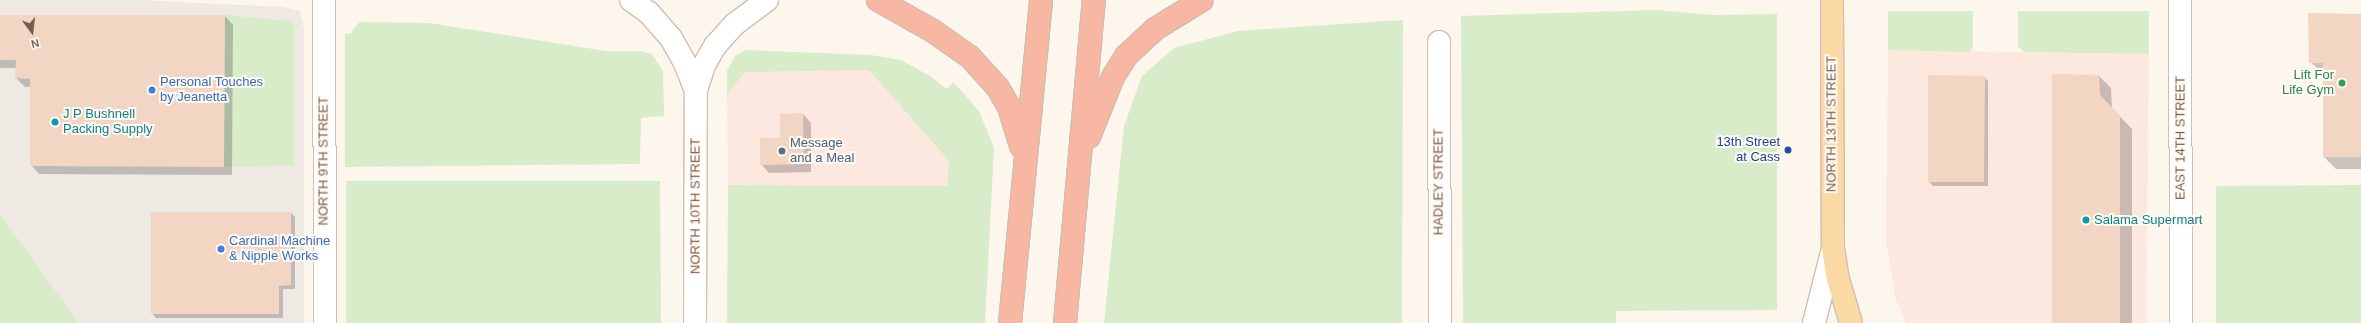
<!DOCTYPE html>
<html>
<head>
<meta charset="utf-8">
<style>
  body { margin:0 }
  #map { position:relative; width:2361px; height:323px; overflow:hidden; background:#fdf6ec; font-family:Arial,sans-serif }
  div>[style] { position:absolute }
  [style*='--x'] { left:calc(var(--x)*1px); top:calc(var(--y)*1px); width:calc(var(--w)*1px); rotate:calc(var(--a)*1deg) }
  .commercial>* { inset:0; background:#fde8e0 }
  .industrial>* { inset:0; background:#efe9e4 }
  .green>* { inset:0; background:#d8ecc9 }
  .shadow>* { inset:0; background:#0003 }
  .building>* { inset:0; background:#f3d5c3 }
  .roads { filter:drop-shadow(1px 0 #d1beb0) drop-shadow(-1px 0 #d1beb0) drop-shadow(0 1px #d1beb0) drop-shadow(0 -1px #d1beb0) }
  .street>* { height:22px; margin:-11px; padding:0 11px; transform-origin:11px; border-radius:11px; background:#fff }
  .secondary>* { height:22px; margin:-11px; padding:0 11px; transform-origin:11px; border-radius:11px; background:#fff }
  .primary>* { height:22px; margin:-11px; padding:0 11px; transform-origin:11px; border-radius:11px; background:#fbd9a5 }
  .highway>* { height:22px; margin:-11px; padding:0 11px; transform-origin:11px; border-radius:11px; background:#f7b7a3 }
  .dots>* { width:11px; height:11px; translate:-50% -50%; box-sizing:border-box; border:2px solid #fffaf3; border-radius:50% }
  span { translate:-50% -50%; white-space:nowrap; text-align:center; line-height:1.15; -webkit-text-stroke:4px #fffaf3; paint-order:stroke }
  .leisure-label { font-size:13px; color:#27864d }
  .right { translate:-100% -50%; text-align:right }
  .shop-label { font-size:13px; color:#366cbe }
  .left { translate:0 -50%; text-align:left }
  .culture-label { font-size:13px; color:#0d838f }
  .street-label { font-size:13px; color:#7a5c4d }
  .transit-label { font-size:13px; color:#164399 }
  .service-label { font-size:13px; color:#4e5e75 }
  .north { position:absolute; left:12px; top:12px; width:40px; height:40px; -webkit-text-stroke:3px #fffaf3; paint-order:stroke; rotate:165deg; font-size:11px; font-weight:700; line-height:16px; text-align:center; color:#7a5c4d }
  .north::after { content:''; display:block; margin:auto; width:14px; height:18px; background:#7a5c4d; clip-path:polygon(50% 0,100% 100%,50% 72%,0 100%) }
</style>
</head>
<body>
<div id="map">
  <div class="commercial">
    <i style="clip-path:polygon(1888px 50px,2149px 54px,2146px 323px,1906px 323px,1896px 300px,1886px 242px)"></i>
    <i style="clip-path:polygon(869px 69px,949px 161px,947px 186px,728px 185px,727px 95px,745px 72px)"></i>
  </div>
  <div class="industrial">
    <i style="clip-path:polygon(0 0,139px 0,283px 7px,300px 11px,304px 29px,304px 323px,79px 323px,0 214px)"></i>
  </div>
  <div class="green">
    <i style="clip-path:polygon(1656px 10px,1714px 15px,1777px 14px,1777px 310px,1616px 311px,1616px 323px,1463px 323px,1461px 16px)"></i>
    <i style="clip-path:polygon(1888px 11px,1973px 11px,1973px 47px,1970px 52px,1888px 50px)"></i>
    <i style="clip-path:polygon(2018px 11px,2149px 11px,2149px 54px,2023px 52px,2018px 46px)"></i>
    <i style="clip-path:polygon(225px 15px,291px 21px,294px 24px,294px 165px,224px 167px)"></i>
    <i style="clip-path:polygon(1403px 20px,1402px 323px,1104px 323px,1124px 126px,1142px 76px,1174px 48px,1238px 31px)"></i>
    <i style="clip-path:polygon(360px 22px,430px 23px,606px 51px,641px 51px,652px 54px,663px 71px,664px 116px,641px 118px,640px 164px,345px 167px,345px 34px,352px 33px,353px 29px)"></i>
    <i style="clip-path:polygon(746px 50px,871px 55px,901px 60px,930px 76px,947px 89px,953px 82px,966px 96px,980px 113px,994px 148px,985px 323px,727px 323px,728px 185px,947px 186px,949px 161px,869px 70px,745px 72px,727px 95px,727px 71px,735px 56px)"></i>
    <i style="clip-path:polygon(346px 181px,660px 181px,661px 323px,346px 323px)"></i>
    <i style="clip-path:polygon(2361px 185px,2361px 323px,2216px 323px,2216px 186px)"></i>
    <i style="clip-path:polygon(0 214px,79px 323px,0 323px)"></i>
  </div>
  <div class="shadow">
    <i style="clip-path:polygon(2361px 15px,2361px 169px,2336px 169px,2324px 157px,2324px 74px,2310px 62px)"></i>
    <i style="clip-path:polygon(0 16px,225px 16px,233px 25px,232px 175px,39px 174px,31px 165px,31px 87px,25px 87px,16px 78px,17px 68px,0 68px)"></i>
    <i style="clip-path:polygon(2099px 76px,2111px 88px,2112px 108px,2132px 129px,2132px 323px,2053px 323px)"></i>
    <i style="clip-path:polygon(1984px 77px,1988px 81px,1988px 186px,1933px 186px,1929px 182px)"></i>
    <i style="clip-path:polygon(803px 114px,811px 123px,811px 172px,769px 173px,761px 164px)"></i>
    <i style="clip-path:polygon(152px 213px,291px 213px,295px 217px,295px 289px,283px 289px,283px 318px,156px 318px,152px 313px)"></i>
  </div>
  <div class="building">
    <i style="clip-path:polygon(2308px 13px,2361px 14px,2361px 157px,2323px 157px,2323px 63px,2309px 63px)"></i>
    <i style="clip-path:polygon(0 15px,225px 15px,224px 167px,30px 166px,30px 79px,15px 78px,16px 60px,0 60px)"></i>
    <i style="clip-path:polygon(2052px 74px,2099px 75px,2100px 95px,2120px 116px,2120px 323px,2052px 323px)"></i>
    <i style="clip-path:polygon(1928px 75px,1985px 76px,1984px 182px,1928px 182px)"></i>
    <i style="clip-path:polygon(803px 113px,804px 164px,760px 165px,760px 138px,780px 138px,780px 114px)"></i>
    <i style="clip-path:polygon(151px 212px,291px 212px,291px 285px,279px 286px,279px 314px,151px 314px)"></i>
  </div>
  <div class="roads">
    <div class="street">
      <i style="--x:324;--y:0;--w:323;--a:89.8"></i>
      <i style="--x:631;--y:0;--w:22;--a:36"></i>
      <i style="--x:649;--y:13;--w:33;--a:49"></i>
      <i style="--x:671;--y:38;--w:26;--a:61"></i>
      <i style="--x:684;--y:61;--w:31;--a:68"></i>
      <i style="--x:2180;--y:0;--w:323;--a:89.8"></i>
      <i style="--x:1439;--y:42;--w:281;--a:89.8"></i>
      <i style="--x:695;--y:323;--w:233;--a:-89.8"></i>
      <i style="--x:696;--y:90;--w:26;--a:-72"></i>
      <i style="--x:704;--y:65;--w:22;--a:-60"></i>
      <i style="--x:715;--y:46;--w:30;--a:-48"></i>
      <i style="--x:735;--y:24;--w:40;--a:-37"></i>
    </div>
    <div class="secondary">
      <i style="--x:1814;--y:323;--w:77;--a:-75.8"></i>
    </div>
    <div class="primary">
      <i style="--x:1832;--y:0;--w:248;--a:89.8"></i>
      <i style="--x:1833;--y:248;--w:31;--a:81"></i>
      <i style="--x:1838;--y:279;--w:46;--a:73.5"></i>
    </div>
    <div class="highway">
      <i style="--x:878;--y:0;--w:63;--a:29.4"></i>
      <i style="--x:933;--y:31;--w:45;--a:35.1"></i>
      <i style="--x:970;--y:57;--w:42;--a:47.9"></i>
      <i style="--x:998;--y:88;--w:22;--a:60"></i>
      <i style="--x:1009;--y:107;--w:41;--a:72.9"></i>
      <i style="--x:1089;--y:137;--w:65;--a:-68.2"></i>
      <i style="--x:1113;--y:77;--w:25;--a:-58"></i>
      <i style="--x:1126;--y:56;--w:40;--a:-43"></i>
      <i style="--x:1155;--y:29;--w:55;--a:-31.7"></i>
      <i style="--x:1010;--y:323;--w:324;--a:-84.5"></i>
      <i style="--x:1065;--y:323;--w:324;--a:-84.9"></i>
    </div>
  </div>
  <div class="dots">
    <i style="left:2342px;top:83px;background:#2e9e5b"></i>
    <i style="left:152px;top:90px;background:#3f7fe0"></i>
    <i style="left:55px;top:122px;background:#0f9aa8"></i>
    <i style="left:1788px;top:150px;background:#1a4fb4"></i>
    <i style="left:782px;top:151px;background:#5c6f8a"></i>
    <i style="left:2086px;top:220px;background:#0f9aa8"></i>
    <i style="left:221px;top:249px;background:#3f7fe0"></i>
  </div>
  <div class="leisure-label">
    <span class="right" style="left:2334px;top:83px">Lift For<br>Life Gym</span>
  </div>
  <div class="shop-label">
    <span class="left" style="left:160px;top:90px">Personal Touches<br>by Jeanetta</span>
    <span class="left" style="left:229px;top:249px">Cardinal Machine<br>&amp; Nipple Works</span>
  </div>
  <div class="culture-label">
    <span class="left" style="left:63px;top:122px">J P Bushnell<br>Packing Supply</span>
    <span class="left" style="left:2094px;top:220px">Salama Supermart</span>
  </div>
  <div class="street-label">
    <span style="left:1832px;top:124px;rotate:-90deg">NORTH 13TH STREET</span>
    <span style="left:2181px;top:138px;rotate:-90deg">EAST 14TH STREET</span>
    <span style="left:324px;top:161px;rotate:-90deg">NORTH 9TH STREET</span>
    <span style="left:1439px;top:182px;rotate:-90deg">HADLEY STREET</span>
    <span style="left:696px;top:206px;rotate:-90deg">NORTH 10TH STREET</span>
  </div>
  <div class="transit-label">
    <span class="right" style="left:1780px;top:150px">13th Street<br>at Cass</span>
  </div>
  <div class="service-label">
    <span class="left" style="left:790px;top:151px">Message<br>and a Meal</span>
  </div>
  <div class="north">N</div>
</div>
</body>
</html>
